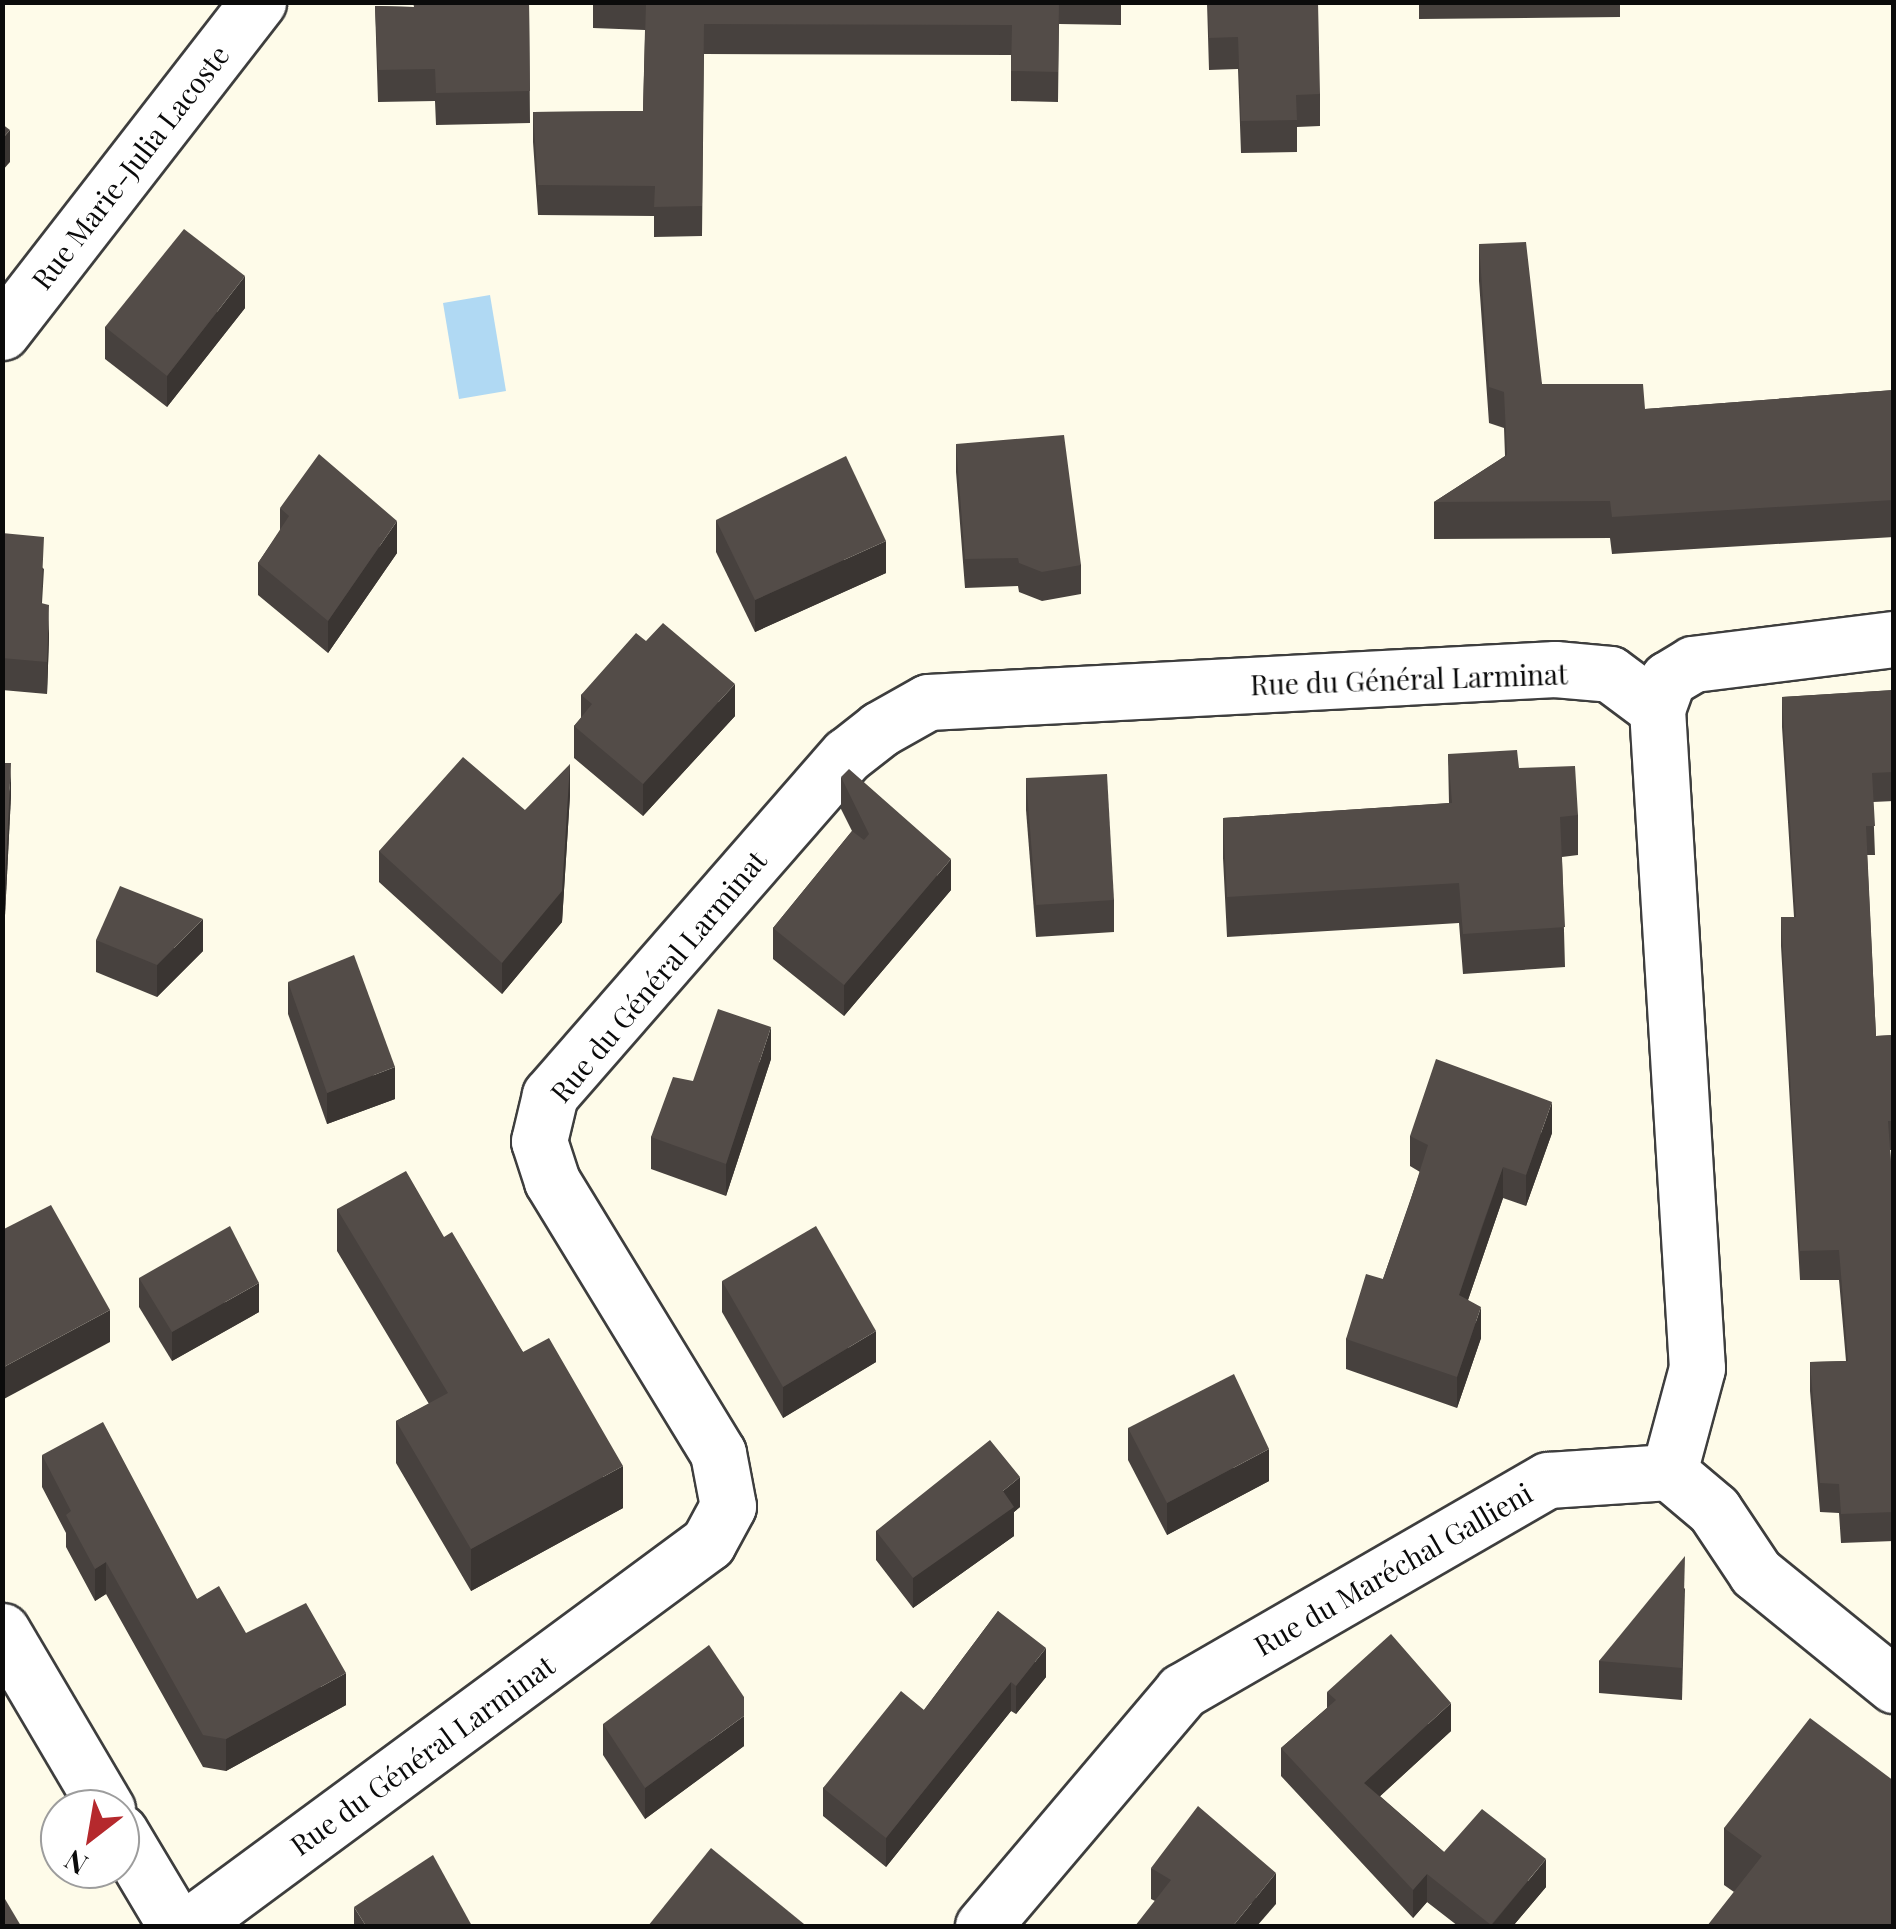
<!DOCTYPE html>
<html>
<head>
<meta charset="utf-8">
<style>
  body { margin:0 }
  #map { position:relative; width:1896px; height:1929px; overflow:hidden; background:#fefbe9; font-family:"Playfair Display",serif }
  div>[style] { position:absolute }
  [style*='--x'] { left:calc(var(--x)*1px); top:calc(var(--y)*1px); width:calc(var(--w)*1px); rotate:calc(var(--a)*1deg) }
  .water>* { inset:0; background:#b0d9f3 }
  .roads { filter:drop-shadow(2px 0 #3e3e3e) drop-shadow(-2px 0 #3e3e3e) drop-shadow(0 2px #3e3e3e) drop-shadow(0 -2px #3e3e3e) }
  .minor>* { height:55px; margin:-27.5px; padding:0 27.5px; transform-origin:27.5px; border-radius:27.5px; background:#fff }
  .wall>* { inset:0; background:#47413e }
  .shaded-wall>* { inset:0; background:#3a3532 }
  .building>* { inset:0; background:#534c48 }
  span { translate:-50% -50%; white-space:nowrap; text-align:center; line-height:1.15; -webkit-text-stroke:10px #fff; paint-order:stroke }
  .street-label { font-size:28px; color:#0b0b0b }
  .frame { position:absolute; inset:0; border:5px solid #0b0b0b; pointer-events:none }
  .north { position:absolute; left:40px; top:1789px; width:100px; height:100px; box-sizing:border-box; background:#fff; border:2px solid #9d9d9d; border-radius:50%; rotate:211deg; font-size:28px; font-weight:700; line-height:40px; text-align:center; color:#0b0b0b }
  .north::after { content:''; display:block; margin:auto; width:35px; height:45px; background:#b5292d; clip-path:polygon(50% 0,100% 100%,50% 72%,0 100%) }
</style>
</head>
<body>
<div id="map">
  <div class="water">
    <i style="clip-path:polygon(490px 295px,506px 391px,459px 399px,443px 303px)"></i>
  </div>
  <div class="roads">
    <div class="minor">
      <i style="--x:2;--y:332;--w:418;--a:-52.2"></i>
      <i style="--x:1657;--y:709;--w:660;--a:86.53"></i>
      <i style="--x:1697;--y:1368;--w:108;--a:105.1"></i>
      <i style="--x:2;--y:1631;--w:207;--a:59.5"></i>
      <i style="--x:120;--y:1832;--w:109;--a:59.2"></i>
      <i style="--x:189;--y:1926;--w:645;--a:-36.43"></i>
      <i style="--x:708;--y:1543;--w:42;--a:-61.6"></i>
      <i style="--x:728;--y:1506;--w:54;--a:-100.7"></i>
      <i style="--x:718;--y:1453;--w:319;--a:-121.4"></i>
      <i style="--x:552;--y:1181;--w:42;--a:-108"></i>
      <i style="--x:539;--y:1141;--w:47;--a:-76.6"></i>
      <i style="--x:550;--y:1095;--w:451;--a:-48.9"></i>
      <i style="--x:847;--y:755;--w:42;--a:-38.2"></i>
      <i style="--x:880;--y:729;--w:55;--a:-29.4"></i>
      <i style="--x:928;--y:702;--w:628;--a:-3.01"></i>
      <i style="--x:1555;--y:669;--w:55;--a:5.2"></i>
      <i style="--x:1610;--y:674;--w:59;--a:36.7"></i>
      <i style="--x:1657;--y:709;--w:32;--a:-70"></i>
      <i style="--x:1668;--y:679;--w:29;--a:-31"></i>
      <i style="--x:1693;--y:664;--w:203;--a:-7.1"></i>
      <i style="--x:983;--y:1926;--w:308;--a:-49.7"></i>
      <i style="--x:1182;--y:1691;--w:422;--a:-30"></i>
      <i style="--x:1548;--y:1480;--w:121;--a:-3.8"></i>
      <i style="--x:1669;--y:1472;--w:59;--a:40.2"></i>
      <i style="--x:1714;--y:1510;--w:76;--a:56.3"></i>
      <i style="--x:1756;--y:1573;--w:178;--a:39.1"></i>
    </div>
  </div>
  <div class="wall">
    <i style="clip-path:polygon(529px 2px,530px 123px,436px 125px,435px 101px,378px 102px,375px 6px,413px 7px)"></i>
    <i style="clip-path:polygon(593px 2px,1121px 2px,1121px 25px,1059px 24px,1058px 102px,1011px 101px,1011px 55px,704px 54px,702px 236px,654px 237px,654px 216px,538px 215px,533px 142px,533px 112px,643px 111px,645px 30px,593px 28px)"></i>
    <i style="clip-path:polygon(1207px 2px,1320px 94px,1320px 126px,1297px 127px,1297px 152px,1241px 153px,1238px 69px,1209px 70px)"></i>
    <i style="clip-path:polygon(1387px 2px,1620px 2px,1620px 17px,1419px 19px,1419px 3px)"></i>
    <i style="clip-path:polygon(1479px 244px,1542px 384px,1645px 409px,1894px 390px,1894px 537px,1612px 554px,1610px 538px,1434px 539px,1434px 502px,1505px 456px,1504px 428px,1489px 423px,1479px 281px)"></i>
    <i style="clip-path:polygon(245px 308px,167px 407px,105px 359px,105px 327px)"></i>
    <i style="clip-path:polygon(956px 444px,1081px 565px,1081px 594px,1042px 601px,1019px 592px,1018px 586px,965px 588px,956px 472px)"></i>
    <i style="clip-path:polygon(280px 508px,397px 553px,328px 653px,258px 595px,258px 563px,280px 531px)"></i>
    <i style="clip-path:polygon(716px 520px,886px 573px,755px 632px,716px 552px)"></i>
    <i style="clip-path:polygon(2px 533px,44px 569px,42px 603px,49px 637px,47px 694px,2px 690px)"></i>
    <i style="clip-path:polygon(646px 641px,735px 716px,643px 816px,574px 758px,574px 726px,581px 718px,581px 695px)"></i>
    <i style="clip-path:polygon(1894px 690px,1894px 801px,1873px 802px,1875px 855px,1867px 855px,1876px 1036px,1894px 1035px,1894px 1150px,1890px 1150px,1894px 1204px,1894px 1541px,1841px 1543px,1839px 1513px,1820px 1512px,1810px 1391px,1810px 1362px,1846px 1361px,1839px 1280px,1800px 1280px,1781px 946px,1781px 917px,1794px 917px,1782px 727px,1782px 697px)"></i>
    <i style="clip-path:polygon(1448px 754px,1519px 768px,1578px 815px,1578px 855px,1562px 857px,1565px 967px,1463px 974px,1459px 923px,1227px 937px,1223px 858px,1223px 818px,1449px 803px)"></i>
    <i style="clip-path:polygon(2px 763px,11px 795px,4px 935px,2px 935px)"></i>
    <i style="clip-path:polygon(841px 777px,951px 890px,844px 1016px,773px 959px,773px 928px,852px 831px,841px 809px)"></i>
    <i style="clip-path:polygon(1026px 778px,1114px 900px,1114px 932px,1036px 937px,1026px 810px)"></i>
    <i style="clip-path:polygon(570px 795px,562px 922px,502px 994px,379px 882px,379px 851px,525px 810px)"></i>
    <i style="clip-path:polygon(96px 940px,203px 951px,157px 997px,96px 972px)"></i>
    <i style="clip-path:polygon(288px 982px,395px 1099px,327px 1124px,288px 1014px)"></i>
    <i style="clip-path:polygon(771px 1059px,726px 1196px,651px 1169px,651px 1137px,693px 1081px)"></i>
    <i style="clip-path:polygon(2px 1118px,5px 1121px,5px 1153px,2px 1153px)"></i>
    <i style="clip-path:polygon(1552px 1133px,1526px 1206px,1503px 1198px,1468px 1300px,1481px 1338px,1457px 1408px,1346px 1369px,1346px 1339px,1383px 1279px,1420px 1172px,1410px 1166px,1410px 1136px)"></i>
    <i style="clip-path:polygon(337px 1209px,444px 1237px,523px 1352px,623px 1508px,471px 1591px,396px 1463px,396px 1421px,429px 1404px,337px 1251px)"></i>
    <i style="clip-path:polygon(139px 1278px,259px 1312px,172px 1361px,139px 1307px)"></i>
    <i style="clip-path:polygon(722px 1281px,876px 1362px,783px 1418px,722px 1312px)"></i>
    <i style="clip-path:polygon(1128px 1428px,1269px 1481px,1167px 1535px,1128px 1460px)"></i>
    <i style="clip-path:polygon(42px 1455px,197px 1599px,346px 1705px,226px 1771px,203px 1767px,106px 1594px,95px 1601px,66px 1547px,66px 1533px,42px 1487px)"></i>
    <i style="clip-path:polygon(1020px 1507px,1014px 1512px,1014px 1536px,913px 1608px,876px 1560px,876px 1531px)"></i>
    <i style="clip-path:polygon(1685px 1588px,1682px 1700px,1599px 1693px,1599px 1661px)"></i>
    <i style="clip-path:polygon(998px 1611px,1046px 1677px,1016px 1714px,1011px 1711px,886px 1867px,823px 1816px,823px 1788px,924px 1710px)"></i>
    <i style="clip-path:polygon(1327px 1692px,1451px 1731px,1380px 1796px,1444px 1852px,1546px 1887px,1513px 1926px,1458px 1926px,1427px 1902px,1413px 1918px,1281px 1776px,1281px 1748px,1327px 1708px)"></i>
    <i style="clip-path:polygon(603px 1724px,744px 1746px,645px 1819px,603px 1755px)"></i>
    <i style="clip-path:polygon(1894px 1781px,1734px 1892px,1724px 1885px,1724px 1828px)"></i>
    <i style="clip-path:polygon(1151px 1868px,1276px 1904px,1155px 1901px,1151px 1899px)"></i>
    <i style="clip-path:polygon(354px 1907px,366px 1926px,354px 1926px)"></i>
  </div>
  <div class="shaded-wall">
    <i style="clip-path:polygon(10px 130px,10px 162px,2px 171px,2px 139px)"></i>
    <i style="clip-path:polygon(245px 276px,245px 308px,167px 407px,167px 376px)"></i>
    <i style="clip-path:polygon(397px 521px,397px 553px,328px 653px,328px 621px)"></i>
    <i style="clip-path:polygon(886px 541px,886px 573px,755px 632px,755px 600px)"></i>
    <i style="clip-path:polygon(49px 605px,49px 637px,47px 694px,47px 662px)"></i>
    <i style="clip-path:polygon(735px 684px,735px 716px,643px 816px,643px 784px)"></i>
    <i style="clip-path:polygon(11px 763px,11px 795px,4px 935px,4px 903px)"></i>
    <i style="clip-path:polygon(570px 764px,570px 795px,562px 922px,502px 994px,502px 963px)"></i>
    <i style="clip-path:polygon(951px 859px,951px 890px,844px 1016px,844px 985px)"></i>
    <i style="clip-path:polygon(203px 919px,203px 951px,157px 997px,157px 965px)"></i>
    <i style="clip-path:polygon(771px 1027px,771px 1059px,726px 1196px,726px 1164px)"></i>
    <i style="clip-path:polygon(395px 1067px,395px 1099px,327px 1124px,327px 1093px)"></i>
    <i style="clip-path:polygon(1552px 1102px,1552px 1133px,1526px 1206px,1526px 1175px)"></i>
    <i style="clip-path:polygon(1503px 1167px,1503px 1198px,1459px 1326px,1459px 1295px)"></i>
    <i style="clip-path:polygon(259px 1283px,259px 1312px,172px 1361px,172px 1332px)"></i>
    <i style="clip-path:polygon(1481px 1307px,1481px 1338px,1457px 1408px,1457px 1377px)"></i>
    <i style="clip-path:polygon(110px 1310px,110px 1342px,2px 1400px,2px 1368px)"></i>
    <i style="clip-path:polygon(876px 1331px,876px 1362px,783px 1418px,783px 1387px)"></i>
    <i style="clip-path:polygon(1269px 1449px,1269px 1481px,1167px 1535px,1167px 1503px)"></i>
    <i style="clip-path:polygon(623px 1466px,623px 1508px,471px 1591px,471px 1549px)"></i>
    <i style="clip-path:polygon(1020px 1477px,1020px 1507px,1014px 1512px,1014px 1536px,913px 1608px,913px 1578px,1003px 1491px)"></i>
    <i style="clip-path:polygon(106px 1562px,106px 1594px,95px 1601px,95px 1569px)"></i>
    <i style="clip-path:polygon(1046px 1648px,1046px 1677px,1016px 1714px,1016px 1686px)"></i>
    <i style="clip-path:polygon(346px 1673px,346px 1705px,226px 1771px,226px 1739px)"></i>
    <i style="clip-path:polygon(1011px 1682px,1011px 1711px,886px 1867px,886px 1838px)"></i>
    <i style="clip-path:polygon(1451px 1703px,1451px 1731px,1364px 1811px,1364px 1783px)"></i>
    <i style="clip-path:polygon(744px 1716px,744px 1746px,645px 1819px,645px 1788px)"></i>
    <i style="clip-path:polygon(1546px 1859px,1546px 1887px,1513px 1926px,1491px 1926px)"></i>
    <i style="clip-path:polygon(1276px 1873px,1276px 1904px,1257px 1926px,1233px 1926px)"></i>
    <i style="clip-path:polygon(1427px 1874px,1427px 1902px,1413px 1918px,1413px 1890px)"></i>
  </div>
  <div class="building">
    <i style="clip-path:polygon(413px 2px,529px 2px,530px 91px,436px 93px,435px 69px,378px 70px,375px 6px,414px 7px)"></i>
    <i style="clip-path:polygon(646px 2px,1059px 2px,1058px 72px,1011px 71px,1012px 25px,704px 24px,702px 206px,654px 207px,655px 186px,538px 185px,533px 112px,643px 111px)"></i>
    <i style="clip-path:polygon(1208px 2px,1318px 2px,1320px 94px,1296px 95px,1297px 120px,1241px 121px,1238px 37px,1209px 38px)"></i>
    <i style="clip-path:polygon(2px 124px,10px 130px,2px 139px)"></i>
    <i style="clip-path:polygon(184px 229px,245px 276px,167px 376px,105px 327px)"></i>
    <i style="clip-path:polygon(1526px 242px,1542px 384px,1643px 384px,1645px 409px,1894px 390px,1894px 500px,1612px 517px,1610px 501px,1434px 502px,1507px 455px,1504px 392px,1489px 387px,1479px 244px)"></i>
    <i style="clip-path:polygon(1064px 435px,1081px 565px,1042px 572px,1019px 563px,1018px 558px,965px 559px,956px 444px)"></i>
    <i style="clip-path:polygon(319px 454px,397px 521px,328px 621px,258px 563px,289px 516px,280px 508px)"></i>
    <i style="clip-path:polygon(846px 456px,886px 541px,755px 600px,716px 520px)"></i>
    <i style="clip-path:polygon(2px 533px,44px 537px,41px 603px,49px 605px,47px 662px,2px 658px)"></i>
    <i style="clip-path:polygon(663px 623px,735px 684px,643px 784px,574px 726px,592px 704px,581px 695px,636px 633px,646px 641px)"></i>
    <i style="clip-path:polygon(1894px 690px,1894px 772px,1872px 773px,1875px 826px,1866px 826px,1876px 1036px,1894px 1035px,1894px 1121px,1888px 1121px,1894px 1204px,1894px 1512px,1841px 1514px,1839px 1484px,1820px 1483px,1810px 1362px,1848px 1361px,1839px 1250px,1800px 1251px,1781px 917px,1796px 917px,1782px 697px)"></i>
    <i style="clip-path:polygon(1517px 750px,1519px 768px,1575px 766px,1578px 815px,1560px 817px,1565px 927px,1463px 934px,1459px 883px,1227px 897px,1223px 818px,1452px 803px,1448px 754px)"></i>
    <i style="clip-path:polygon(463px 757px,525px 810px,570px 764px,562px 891px,502px 963px,379px 851px)"></i>
    <i style="clip-path:polygon(2px 763px,11px 763px,4px 903px,2px 903px)"></i>
    <i style="clip-path:polygon(849px 769px,951px 859px,844px 985px,773px 928px,852px 831px,864px 840px,869px 834px,841px 777px)"></i>
    <i style="clip-path:polygon(1107px 774px,1114px 900px,1036px 905px,1026px 778px)"></i>
    <i style="clip-path:polygon(120px 886px,203px 919px,157px 965px,96px 940px)"></i>
    <i style="clip-path:polygon(354px 955px,395px 1067px,327px 1093px,288px 982px)"></i>
    <i style="clip-path:polygon(718px 1009px,771px 1027px,726px 1164px,651px 1137px,673px 1077px,693px 1081px)"></i>
    <i style="clip-path:polygon(1436px 1059px,1552px 1102px,1526px 1175px,1503px 1167px,1481px 1229px,1459px 1295px,1481px 1307px,1457px 1377px,1346px 1339px,1366px 1274px,1383px 1279px,1409px 1205px,1428px 1145px,1410px 1136px)"></i>
    <i style="clip-path:polygon(406px 1171px,444px 1237px,452px 1232px,523px 1352px,549px 1338px,623px 1466px,471px 1549px,396px 1421px,448px 1393px,337px 1209px)"></i>
    <i style="clip-path:polygon(51px 1205px,110px 1310px,2px 1368px,2px 1230px)"></i>
    <i style="clip-path:polygon(230px 1226px,259px 1283px,172px 1332px,139px 1278px)"></i>
    <i style="clip-path:polygon(816px 1226px,876px 1331px,783px 1387px,722px 1281px)"></i>
    <i style="clip-path:polygon(1234px 1374px,1269px 1449px,1167px 1503px,1128px 1428px)"></i>
    <i style="clip-path:polygon(103px 1422px,197px 1599px,219px 1586px,246px 1633px,306px 1603px,346px 1673px,226px 1739px,203px 1735px,106px 1562px,95px 1569px,66px 1515px,71px 1511px,42px 1455px)"></i>
    <i style="clip-path:polygon(990px 1440px,1020px 1477px,1003px 1491px,1014px 1507px,913px 1578px,876px 1531px)"></i>
    <i style="clip-path:polygon(1685px 1556px,1682px 1668px,1599px 1661px)"></i>
    <i style="clip-path:polygon(998px 1611px,1046px 1648px,1016px 1686px,1011px 1682px,886px 1838px,823px 1788px,901px 1691px,924px 1710px)"></i>
    <i style="clip-path:polygon(1391px 1634px,1451px 1703px,1364px 1783px,1444px 1852px,1482px 1809px,1546px 1859px,1491px 1925px,1427px 1874px,1413px 1890px,1281px 1748px,1336px 1700px,1327px 1692px)"></i>
    <i style="clip-path:polygon(709px 1645px,744px 1697px,744px 1716px,645px 1788px,603px 1724px)"></i>
    <i style="clip-path:polygon(1810px 1718px,1894px 1781px,1894px 1926px,1707px 1926px,1762px 1856px,1724px 1828px)"></i>
    <i style="clip-path:polygon(1198px 1806px,1276px 1873px,1233px 1926px,1135px 1926px,1171px 1880px,1151px 1868px)"></i>
    <i style="clip-path:polygon(711px 1848px,804px 1924px,802px 1926px,648px 1926px)"></i>
    <i style="clip-path:polygon(433px 1855px,472px 1926px,366px 1926px,354px 1907px)"></i>
    <i style="clip-path:polygon(2px 1894px,21px 1926px,2px 1926px)"></i>
  </div>
  <div class="street-label">
    <span style="left:130px;top:167px;rotate:-52deg">Rue Marie-Julia Lacoste</span>
    <span style="left:1409px;top:679px;rotate:-2deg">Rue du Général Larminat</span>
    <span style="left:658px;top:976px;rotate:-50deg">Rue du Général Larminat</span>
    <span style="left:1393px;top:1569px;rotate:-30deg">Rue du Maréchal Gallieni</span>
    <span style="left:422px;top:1755px;rotate:-36deg">Rue du Général Larminat</span>
  </div>
  <div class="frame"></div>
  <div class="north">N</div>
</div>
</body>
</html>
